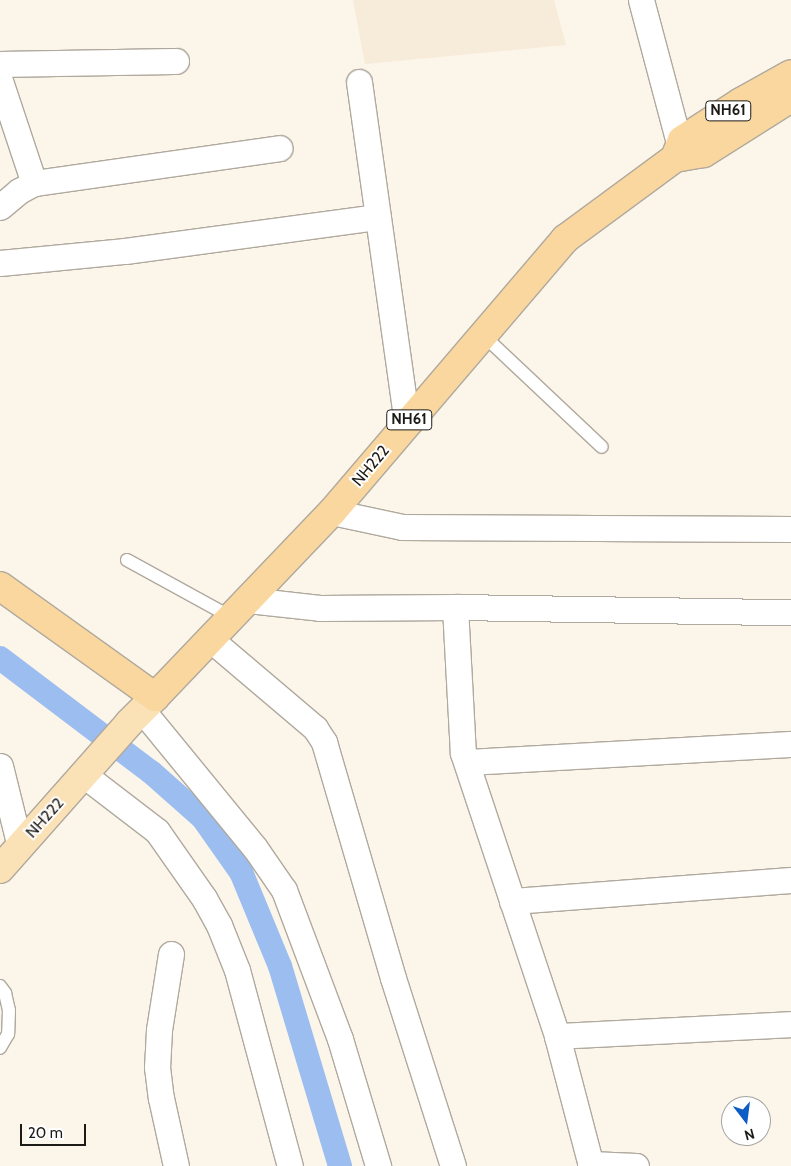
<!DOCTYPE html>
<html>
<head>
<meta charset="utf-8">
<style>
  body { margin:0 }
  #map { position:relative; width:791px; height:1166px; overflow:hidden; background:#fcf5ea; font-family:Cabin,sans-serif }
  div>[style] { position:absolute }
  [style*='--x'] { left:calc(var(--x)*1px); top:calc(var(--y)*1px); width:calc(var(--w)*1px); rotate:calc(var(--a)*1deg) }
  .built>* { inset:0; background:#f7ebd9 }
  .canal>* { height:24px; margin:-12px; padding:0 12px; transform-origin:12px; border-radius:12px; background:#9cbdef }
  .roads { filter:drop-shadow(1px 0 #b0a99e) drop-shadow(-1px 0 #b0a99e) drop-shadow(0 1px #b0a99e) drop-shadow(0 -1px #b0a99e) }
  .service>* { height:12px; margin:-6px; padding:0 6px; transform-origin:6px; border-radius:6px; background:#fff }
  .minor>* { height:25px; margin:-12.5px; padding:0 12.5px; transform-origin:12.5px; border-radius:12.5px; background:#fff }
  .primary>* { height:28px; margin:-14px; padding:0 14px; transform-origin:14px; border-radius:14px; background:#fbe1b6 }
  .trunk>* { height:28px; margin:-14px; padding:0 14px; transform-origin:14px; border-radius:14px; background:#fad79e }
  span { translate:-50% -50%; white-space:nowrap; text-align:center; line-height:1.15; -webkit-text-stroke:4px #fff; paint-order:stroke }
  .shield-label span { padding:1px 4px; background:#fff; border:1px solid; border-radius:4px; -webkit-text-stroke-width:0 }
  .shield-label { font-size:15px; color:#1d1b17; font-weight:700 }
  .street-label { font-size:16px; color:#1d1b17 }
  .north { position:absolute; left:721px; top:1096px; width:50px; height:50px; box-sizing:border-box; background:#fff; border:1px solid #a5a4a2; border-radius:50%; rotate:165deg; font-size:14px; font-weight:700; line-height:20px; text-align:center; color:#1d1b17 }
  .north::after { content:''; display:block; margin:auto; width:18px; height:22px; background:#0e5cc6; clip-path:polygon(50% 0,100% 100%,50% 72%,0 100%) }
  .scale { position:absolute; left:20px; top:1124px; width:66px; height:22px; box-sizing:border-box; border:2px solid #1d1b17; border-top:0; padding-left:6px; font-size:15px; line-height:18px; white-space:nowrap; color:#1d1b17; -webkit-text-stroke:4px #fff; paint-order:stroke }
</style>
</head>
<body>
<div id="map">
  <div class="built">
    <i style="clip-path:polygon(353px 0,554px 0,566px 45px,365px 64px)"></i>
  </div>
  <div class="canal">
    <i style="--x:0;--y:658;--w:189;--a:37.1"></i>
    <i style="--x:151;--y:772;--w:69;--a:41.5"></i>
    <i style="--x:203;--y:818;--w:66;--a:54.9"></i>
    <i style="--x:241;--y:872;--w:102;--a:67.5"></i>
    <i style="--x:280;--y:966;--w:209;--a:73.3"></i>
  </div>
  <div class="roads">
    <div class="service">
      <i style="--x:483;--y:335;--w:163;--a:43.3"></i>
      <i style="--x:127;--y:560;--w:119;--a:28.7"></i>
      <i style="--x:0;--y:986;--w:9;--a:54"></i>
      <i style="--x:5;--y:993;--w:17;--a:77"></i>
      <i style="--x:9;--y:1010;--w:24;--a:92"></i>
      <i style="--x:8;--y:1034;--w:16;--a:120"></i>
    </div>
    <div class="minor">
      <i style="--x:641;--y:0;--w:148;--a:75.1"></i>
      <i style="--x:0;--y:64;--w:176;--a:-1"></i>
      <i style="--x:0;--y:81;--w:108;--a:71.6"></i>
      <i style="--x:359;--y:82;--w:343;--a:82"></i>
      <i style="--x:0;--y:207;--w:25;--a:-40"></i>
      <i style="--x:19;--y:191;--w:17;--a:-28"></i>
      <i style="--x:34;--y:183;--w:248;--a:-8.1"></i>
      <i style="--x:0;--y:263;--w:126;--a:-5.5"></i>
      <i style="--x:125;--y:251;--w:255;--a:-7.7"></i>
      <i style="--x:332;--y:512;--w:72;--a:12.1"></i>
      <i style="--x:402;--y:527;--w:389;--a:0.3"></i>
      <i style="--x:248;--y:600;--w:72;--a:6.3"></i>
      <i style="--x:320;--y:608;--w:135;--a:-0.4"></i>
      <i style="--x:455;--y:607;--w:146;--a:86.9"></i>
      <i style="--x:463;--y:753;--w:298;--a:71.6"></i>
      <i style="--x:557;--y:1036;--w:234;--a:-2.9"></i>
      <i style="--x:455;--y:607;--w:336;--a:0.9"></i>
      <i style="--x:210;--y:639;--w:138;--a:40.3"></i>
      <i style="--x:315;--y:728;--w:17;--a:57"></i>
      <i style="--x:324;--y:742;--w:246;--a:73.7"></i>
      <i style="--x:393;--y:978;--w:197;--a:72.3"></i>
      <i style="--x:142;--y:710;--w:178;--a:50.7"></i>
      <i style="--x:255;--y:848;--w:51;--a:55.4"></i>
      <i style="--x:284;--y:890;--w:159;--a:69.4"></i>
      <i style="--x:340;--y:1039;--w:133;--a:73.3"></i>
      <i style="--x:467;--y:762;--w:324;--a:-3.2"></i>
      <i style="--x:0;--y:766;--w:83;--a:76.1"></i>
      <i style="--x:84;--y:775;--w:92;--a:37.5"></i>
      <i style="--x:157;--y:831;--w:82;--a:55"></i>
      <i style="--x:204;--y:898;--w:31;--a:61"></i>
      <i style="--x:219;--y:925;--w:48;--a:68.2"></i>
      <i style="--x:237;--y:970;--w:203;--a:74.9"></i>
      <i style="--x:512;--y:901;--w:280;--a:-4.3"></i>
      <i style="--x:171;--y:954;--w:77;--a:99"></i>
      <i style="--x:159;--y:1030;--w:37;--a:93"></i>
      <i style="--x:157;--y:1067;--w:31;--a:83"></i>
      <i style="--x:161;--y:1098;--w:70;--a:77.6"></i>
      <i style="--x:557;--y:1036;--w:134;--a:75.3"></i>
      <i style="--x:590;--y:1164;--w:46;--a:2.5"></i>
    </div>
    <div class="primary">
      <i style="--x:0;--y:869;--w:195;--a:-48.5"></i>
      <i style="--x:129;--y:723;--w:37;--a:-45"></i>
    </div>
    <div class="trunk">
      <i style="--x:675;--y:158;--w:19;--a:-69"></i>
      <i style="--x:682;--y:140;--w:70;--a:-32.8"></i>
      <i style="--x:741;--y:102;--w:57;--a:-29.2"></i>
      <i style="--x:0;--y:586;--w:191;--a:35.6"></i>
      <i style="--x:155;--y:697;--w:256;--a:-46.3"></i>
      <i style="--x:332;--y:512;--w:359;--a:-49.5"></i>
      <i style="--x:565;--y:239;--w:137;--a:-36.4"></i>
      <i style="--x:675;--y:158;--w:29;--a:-10"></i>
      <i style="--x:704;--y:153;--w:103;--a:-32.3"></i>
    </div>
  </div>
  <div class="shield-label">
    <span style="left:728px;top:111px">NH61</span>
    <span style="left:409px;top:420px">NH61</span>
  </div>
  <div class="street-label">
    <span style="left:371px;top:466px;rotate:-50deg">NH222</span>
    <span style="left:45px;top:818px;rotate:-48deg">NH222</span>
  </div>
  <div class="north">N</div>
  <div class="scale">20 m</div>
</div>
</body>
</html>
